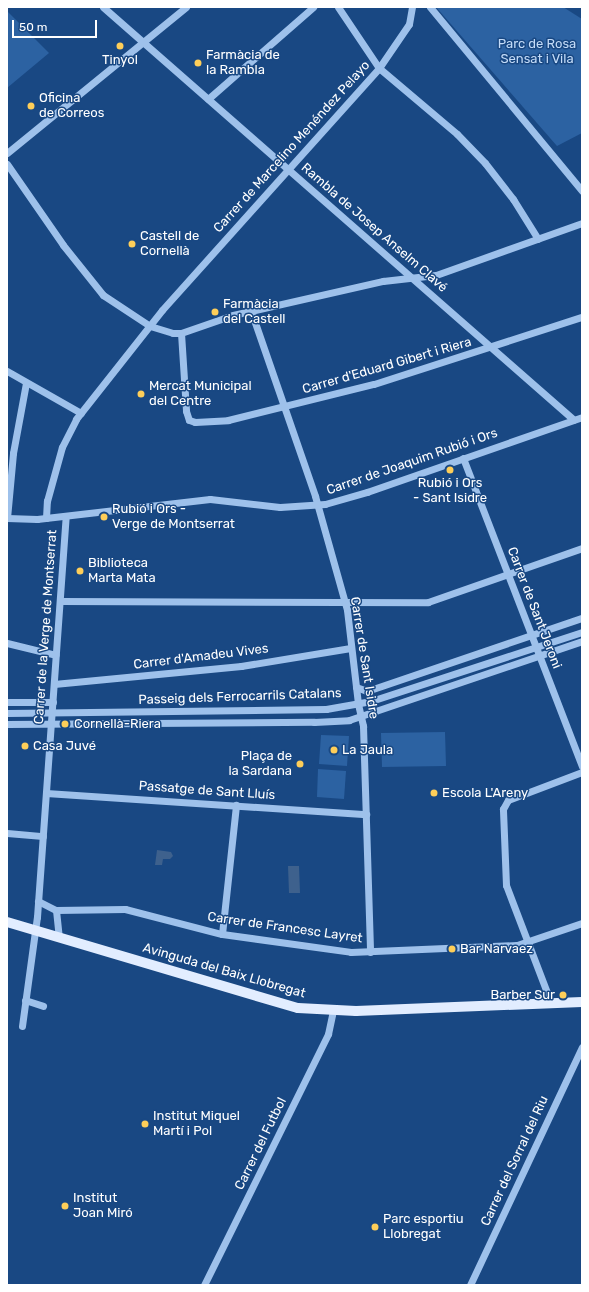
<!DOCTYPE html>
<html>
<head>
<meta charset="utf-8">
<style>
  body { margin:0 }
  #map { position:relative; width:589px; height:1292px; overflow:hidden; background:#194883; font-family:Rubik,sans-serif }
  div>[style] { position:absolute }
  [style*='--x'] { left:calc(var(--x)*1px); top:calc(var(--y)*1px); width:calc(var(--w)*1px); rotate:calc(var(--a)*1deg) }
  .green>* { inset:0; background:#2c62a2 }
  .water>* { inset:0; background:#3e618d }
  .minor>* { height:7px; margin:-3.5px; padding:0 3.5px; transform-origin:3.5px; border-radius:3.5px; background:#9ec1eb }
  .major>* { height:10px; margin:-5px; padding:0 5px; transform-origin:5px; border-radius:5px; background:#e2edff }
  .dots>* { width:11px; height:11px; translate:-50% -50%; box-sizing:border-box; border:2px solid #194883; border-radius:50% }
  span { translate:-50% -50%; white-space:nowrap; text-align:center; line-height:1.15; -webkit-text-stroke:3px #194883; paint-order:stroke }
  .park-label { font-size:13px; color:#c3dbf8 }
  .poi-label { font-size:13px; color:#fff }
  .left { translate:0 -50%; text-align:left }
  .right { translate:-100% -50%; text-align:right }
  .street-label { font-size:13px; color:#fff }
  .frame { position:absolute; inset:0; border:8px solid #fff; pointer-events:none }
  .scale { position:absolute; left:12px; top:20px; width:85px; height:18px; box-sizing:border-box; border:2px solid #fff; border-top:0; padding-left:5px; font-size:12px; line-height:14px; white-space:nowrap; color:#fff; -webkit-text-stroke:3px #194883; paint-order:stroke }
</style>
</head>
<body>
<div id="map">
  <div class="green">
    <i style="clip-path:polygon(436px 7px,563px 7px,582px 19px,582px 133px,557px 146px)"></i>
    <i style="clip-path:polygon(7px 11px,49px 53px,7px 88px)"></i>
    <i style="clip-path:polygon(445px 732px,446px 766px,382px 767px,381px 733px)"></i>
    <i style="clip-path:polygon(321px 735px,349px 736px,347px 766px,319px 764px)"></i>
    <i style="clip-path:polygon(318px 769px,346px 771px,344px 799px,317px 797px)"></i>
  </div>
  <div class="water">
    <i style="clip-path:polygon(157px 850px,171px 852px,173px 856px,170px 859px,163px 859px,162px 865px,155px 865px)"></i>
    <i style="clip-path:polygon(288px 866px,299px 866px,300px 893px,289px 893px)"></i>
  </div>
  <div class="minor">
    <i style="--x:103;--y:7;--w:626;--a:41.25"></i>
    <i style="--x:338;--y:7;--w:73;--a:56.1"></i>
    <i style="--x:379;--y:68;--w:102;--a:40.2"></i>
    <i style="--x:457;--y:134;--w:40;--a:46"></i>
    <i style="--x:485;--y:163;--w:46;--a:52.1"></i>
    <i style="--x:513;--y:199;--w:47;--a:58"></i>
    <i style="--x:430;--y:7;--w:239;--a:50.4"></i>
    <i style="--x:208;--y:99;--w:140;--a:-41.2"></i>
    <i style="--x:7;--y:153;--w:231;--a:-39.2"></i>
    <i style="--x:7;--y:164;--w:98;--a:55.3"></i>
    <i style="--x:63;--y:245;--w:64;--a:51.3"></i>
    <i style="--x:103;--y:295;--w:56;--a:33.4"></i>
    <i style="--x:150;--y:326;--w:24;--a:17"></i>
    <i style="--x:173;--y:333;--w:8;--a:0"></i>
    <i style="--x:181;--y:333;--w:55;--a:-19.1"></i>
    <i style="--x:233;--y:315;--w:154;--a:-12.8"></i>
    <i style="--x:383;--y:281;--w:53;--a:-6.5"></i>
    <i style="--x:436;--y:275;--w:155;--a:-19.6"></i>
    <i style="--x:251;--y:311;--w:196;--a:70.9"></i>
    <i style="--x:315;--y:496;--w:118;--a:74.3"></i>
    <i style="--x:347;--y:610;--w:95;--a:83.3"></i>
    <i style="--x:358;--y:704;--w:23;--a:77"></i>
    <i style="--x:363;--y:726;--w:226;--a:88.2"></i>
    <i style="--x:181;--y:333;--w:78;--a:86.3"></i>
    <i style="--x:186;--y:411;--w:9;--a:72"></i>
    <i style="--x:189;--y:420;--w:6;--a:18"></i>
    <i style="--x:195;--y:422;--w:33;--a:-3"></i>
    <i style="--x:228;--y:420;--w:150;--a:-13.9"></i>
    <i style="--x:374;--y:384;--w:219;--a:-17.9"></i>
    <i style="--x:7;--y:371;--w:85;--a:29.6"></i>
    <i style="--x:463;--y:458;--w:331;--a:68.9"></i>
    <i style="--x:7;--y:518;--w:30;--a:2"></i>
    <i style="--x:37;--y:519;--w:174;--a:-6.6"></i>
    <i style="--x:210;--y:499;--w:70;--a:6.5"></i>
    <i style="--x:280;--y:507;--w:45;--a:-3.8"></i>
    <i style="--x:325;--y:504;--w:44;--a:-15.9"></i>
    <i style="--x:367;--y:492;--w:228;--a:-19.2"></i>
    <i style="--x:7;--y:518;--w:65;--a:-84.7"></i>
    <i style="--x:13;--y:453;--w:71;--a:-79.5"></i>
    <i style="--x:46;--y:518;--w:17;--a:-87"></i>
    <i style="--x:47;--y:501;--w:56;--a:-74.5"></i>
    <i style="--x:62;--y:447;--w:31;--a:-63"></i>
    <i style="--x:76;--y:419;--w:139;--a:-51.7"></i>
    <i style="--x:162;--y:310;--w:325;--a:-48.1"></i>
    <i style="--x:379;--y:68;--w:53;--a:-55.7"></i>
    <i style="--x:409;--y:24;--w:17;--a:-80"></i>
    <i style="--x:60;--y:601;--w:368;--a:0.2"></i>
    <i style="--x:428;--y:602;--w:163;--a:-19.3"></i>
    <i style="--x:7;--y:643;--w:50;--a:13.8"></i>
    <i style="--x:54;--y:684;--w:188;--a:-5.5"></i>
    <i style="--x:241;--y:666;--w:111;--a:-9.3"></i>
    <i style="--x:356;--y:687;--w:12;--a:20"></i>
    <i style="--x:367;--y:691;--w:227;--a:-18.8"></i>
    <i style="--x:7;--y:702;--w:46;--a:0"></i>
    <i style="--x:7;--y:713;--w:319;--a:-0.7"></i>
    <i style="--x:326;--y:709;--w:46;--a:-10.1"></i>
    <i style="--x:371;--y:701;--w:222;--a:-18.1"></i>
    <i style="--x:7;--y:724;--w:307;--a:-0.4"></i>
    <i style="--x:314;--y:722;--w:35;--a:-3"></i>
    <i style="--x:349;--y:720;--w:246;--a:-18.7"></i>
    <i style="--x:46;--y:793;--w:321;--a:3.8"></i>
    <i style="--x:7;--y:833;--w:36;--a:5"></i>
    <i style="--x:38;--y:901;--w:20;--a:27"></i>
    <i style="--x:56;--y:910;--w:69;--a:-0.8"></i>
    <i style="--x:125;--y:909;--w:100;--a:14.5"></i>
    <i style="--x:222;--y:934;--w:130;--a:7.9"></i>
    <i style="--x:351;--y:952;--w:166;--a:-2.4"></i>
    <i style="--x:517;--y:945;--w:69;--a:-18.7"></i>
    <i style="--x:56;--y:910;--w:27;--a:84"></i>
    <i style="--x:222;--y:934;--w:130;--a:-83.8"></i>
    <i style="--x:25;--y:1000;--w:19;--a:18"></i>
    <i style="--x:551;--y:1003;--w:126;--a:-110.9"></i>
    <i style="--x:506;--y:885;--w:76;--a:-92.3"></i>
    <i style="--x:503;--y:809;--w:10;--a:-61"></i>
    <i style="--x:508;--y:800;--w:79;--a:-20.7"></i>
    <i style="--x:22;--y:1026;--w:110;--a:-82.2"></i>
    <i style="--x:37;--y:917;--w:402;--a:-85.9"></i>
    <i style="--x:204;--y:1285;--w:280;--a:-63.7"></i>
    <i style="--x:328;--y:1034;--w:24;--a:-78"></i>
    <i style="--x:470;--y:1285;--w:263;--a:-64.8"></i>
  </div>
  <div class="major">
    <i style="--x:7;--y:922;--w:303;--a:16.5"></i>
    <i style="--x:298;--y:1008;--w:58;--a:3"></i>
    <i style="--x:356;--y:1011;--w:226;--a:-2.3"></i>
  </div>
  <div class="dots">
    <i style="left:120px;top:46px;background:#fece59"></i>
    <i style="left:198px;top:63px;background:#fece59"></i>
    <i style="left:31px;top:106px;background:#fece59"></i>
    <i style="left:132px;top:244px;background:#fece59"></i>
    <i style="left:215px;top:312px;background:#fece59"></i>
    <i style="left:141px;top:394px;background:#fece59"></i>
    <i style="left:450px;top:470px;background:#fece59"></i>
    <i style="left:104px;top:517px;background:#fece59"></i>
    <i style="left:80px;top:571px;background:#fece59"></i>
    <i style="left:65px;top:724px;background:#fece59"></i>
    <i style="left:25px;top:746px;background:#fece59"></i>
    <i style="left:334px;top:750px;background:#fece59"></i>
    <i style="left:300px;top:764px;background:#fece59"></i>
    <i style="left:434px;top:793px;background:#fece59"></i>
    <i style="left:452px;top:949px;background:#fece59"></i>
    <i style="left:563px;top:995px;background:#fece59"></i>
    <i style="left:145px;top:1124px;background:#fece59"></i>
    <i style="left:65px;top:1206px;background:#fece59"></i>
    <i style="left:375px;top:1227px;background:#fece59"></i>
  </div>
  <div class="park-label">
    <span style="left:537px;top:52px">Parc de Rosa<br>Sensat i Vila</span>
  </div>
  <div class="poi-label">
    <span class="left" style="left:206px;top:63px">Farmàcia de<br>la Rambla</span>
    <span style="left:120px;top:60px">Tinyol</span>
    <span class="left" style="left:39px;top:106px">Oficina<br>de Correos</span>
    <span class="left" style="left:140px;top:244px">Castell de<br>Cornellà</span>
    <span class="left" style="left:223px;top:312px">Farmàcia<br>del Castell</span>
    <span class="left" style="left:149px;top:394px">Mercat Municipal<br>del Centre</span>
    <span style="left:450px;top:491px">Rubió i Ors<br>- Sant Isidre</span>
    <span class="left" style="left:112px;top:517px">Rubió i Ors -<br>Verge de Montserrat</span>
    <span class="left" style="left:88px;top:571px">Biblioteca<br>Marta Mata</span>
    <span class="left" style="left:74px;top:724px">Cornellà-Riera</span>
    <span class="left" style="left:33px;top:746px">Casa Juvé</span>
    <span class="left" style="left:342px;top:750px">La Jaula</span>
    <span class="right" style="left:292px;top:764px">Plaça de<br>la Sardana</span>
    <span class="left" style="left:442px;top:793px">Escola L'Areny</span>
    <span class="left" style="left:460px;top:949px">Bar Narvaez</span>
    <span class="right" style="left:555px;top:995px">Barber Sur</span>
    <span class="left" style="left:153px;top:1124px">Institut Miquel<br>Martí i Pol</span>
    <span class="left" style="left:73px;top:1206px">Institut<br>Joan Miró</span>
    <span class="left" style="left:383px;top:1227px">Parc esportiu<br>Llobregat</span>
  </div>
  <div class="street-label">
    <span style="left:292px;top:147px;rotate:-48deg">Carrer de Marcelino Menéndez Pelayo</span>
    <span style="left:374px;top:228px;rotate:41deg">Rambla de Josep Anselm Clavé</span>
    <span style="left:387px;top:366px;rotate:-16deg">Carrer d'Eduard Gibert i Riera</span>
    <span style="left:412px;top:462px;rotate:-19deg">Carrer de Joaquim Rubió i Ors</span>
    <span style="left:534px;top:608px;rotate:69deg">Carrer de Sant Jeroni</span>
    <span style="left:46px;top:627px;rotate:-86deg">Carrer de la Verge de Montserrat</span>
    <span style="left:201px;top:657px;rotate:-7deg">Carrer d'Amadeu Vives</span>
    <span style="left:364px;top:658px;rotate:81deg">Carrer de Sant Isidre</span>
    <span style="left:240px;top:697px;rotate:-2deg">Passeig dels Ferrocarrils Catalans</span>
    <span style="left:207px;top:791px;rotate:4deg">Passatge de Sant Lluís</span>
    <span style="left:285px;top:928px;rotate:8deg">Carrer de Francesc Layret</span>
    <span style="left:224px;top:971px;rotate:16deg">Avinguda del Baix Llobregat</span>
    <span style="left:261px;top:1144px;rotate:-64deg">Carrer del Futbol</span>
    <span style="left:515px;top:1161px;rotate:-65deg">Carrer del Sorral del Riu</span>
  </div>
  <div class="frame"></div>
  <div class="scale">50 m</div>
</div>
</body>
</html>
